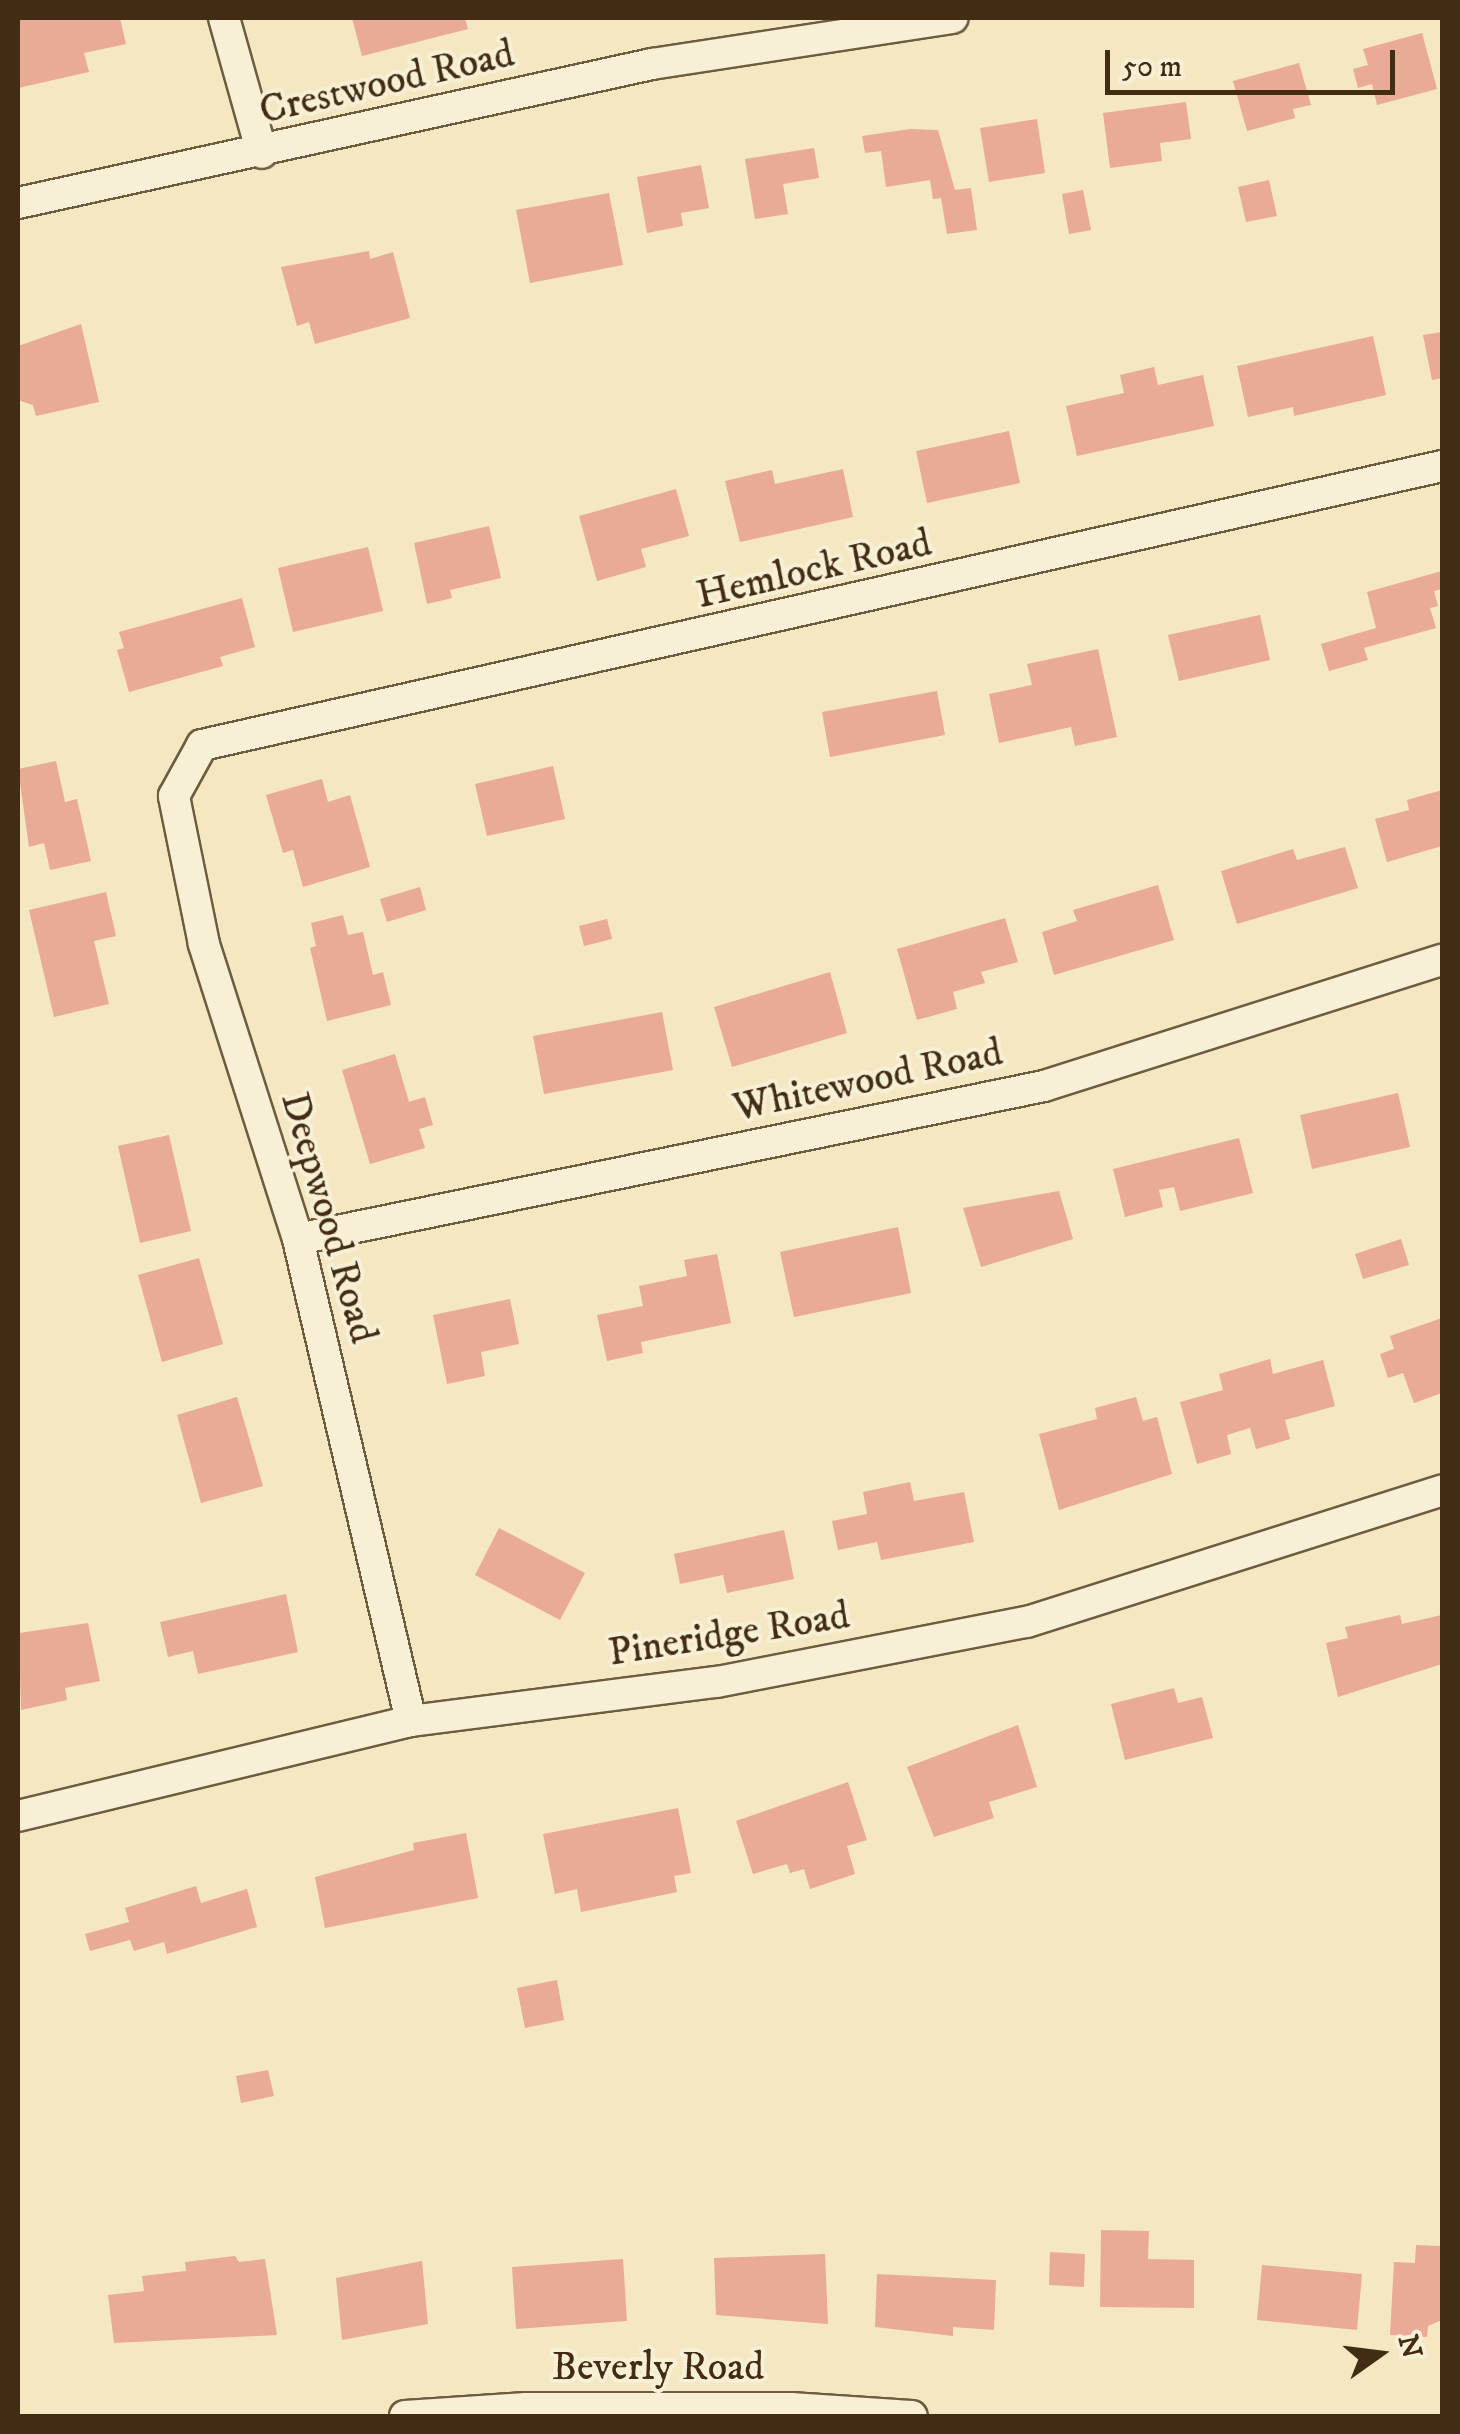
<!DOCTYPE html>
<html>
<head>
<meta charset="utf-8">
<style>
  body { margin:0 }
  #map { position:relative; width:1460px; height:2434px; overflow:hidden; background:#f4e7c1; font-family:"IM FELL DW Pica",serif }
  div>[style] { position:absolute }
  [style*='--x'] { left:calc(var(--x)*1px); top:calc(var(--y)*1px); width:calc(var(--w)*1px); rotate:calc(var(--a)*1deg) }
  .building>* { inset:0; background:#e9aa97 }
  .roads { filter:drop-shadow(2px 0 #6e5c3f) drop-shadow(-2px 0 #6e5c3f) drop-shadow(0 2px #6e5c3f) drop-shadow(0 -2px #6e5c3f) }
  .street>* { height:30px; margin:-15px; padding:0 15px; transform-origin:15px; border-radius:15px; background:#f8efd7 }
  span { translate:-50% -50%; white-space:nowrap; text-align:center; line-height:1.15; -webkit-text-stroke:8px #f8efd7; paint-order:stroke }
  .street-label { font-size:40px; color:#422d14 }
  .frame { position:absolute; inset:0; border:20px solid #422d14; pointer-events:none }
  .north { position:absolute; left:1330px; top:2304px; width:100px; height:100px; -webkit-text-stroke:8px #f8efd7; paint-order:stroke; rotate:76deg; font-size:28px; font-weight:700; line-height:40px; text-align:center; color:#422d14 }
  .north::after { content:''; display:block; margin:auto; width:35px; height:45px; background:#422d14; clip-path:polygon(50% 0,100% 100%,50% 72%,0 100%) }
  .scale { position:absolute; left:1105px; top:50px; width:290px; height:45px; box-sizing:border-box; border:5px solid #422d14; border-top:0; padding-left:12px; font-size:30px; line-height:35px; white-space:nowrap; color:#422d14; -webkit-text-stroke:8px #f8efd7; paint-order:stroke }
</style>
</head>
<body>
<div id="map">
  <div class="building">
    <i style="clip-path:polygon(18px 18px,120px 18px,126px 44px,84px 53px,89px 72px,18px 88px)"></i>
    <i style="clip-path:polygon(352px 18px,465px 18px,468px 29px,362px 56px)"></i>
    <i style="clip-path:polygon(1422px 33px,1437px 89px,1377px 105px,1372px 84px,1358px 88px,1353px 69px,1368px 65px,1363px 49px)"></i>
    <i style="clip-path:polygon(1299px 63px,1311px 105px,1293px 109px,1295px 118px,1247px 131px,1233px 81px)"></i>
    <i style="clip-path:polygon(1186px 102px,1191px 139px,1160px 143px,1162px 161px,1110px 168px,1103px 113px)"></i>
    <i style="clip-path:polygon(1037px 119px,1045px 173px,989px 182px,980px 128px)"></i>
    <i style="clip-path:polygon(910px 129px,938px 130px,955px 190px,971px 188px,977px 230px,947px 234px,941px 198px,933px 199px,930px 180px,886px 187px,881px 151px,865px 153px,862px 136px)"></i>
    <i style="clip-path:polygon(814px 148px,819px 178px,783px 184px,788px 214px,755px 219px,745px 159px)"></i>
    <i style="clip-path:polygon(701px 165px,709px 208px,681px 213px,683px 226px,647px 233px,637px 177px)"></i>
    <i style="clip-path:polygon(1269px 180px,1277px 216px,1246px 222px,1238px 187px)"></i>
    <i style="clip-path:polygon(1083px 190px,1091px 230px,1069px 234px,1062px 194px)"></i>
    <i style="clip-path:polygon(609px 193px,623px 265px,530px 283px,516px 210px)"></i>
    <i style="clip-path:polygon(369px 251px,370px 259px,393px 252px,410px 318px,315px 344px,309px 322px,297px 326px,281px 267px)"></i>
    <i style="clip-path:polygon(81px 324px,99px 402px,36px 416px,33px 405px,18px 400px,18px 346px)"></i>
    <i style="clip-path:polygon(1442px 332px,1442px 378px,1432px 380px,1423px 335px)"></i>
    <i style="clip-path:polygon(1373px 336px,1386px 395px,1294px 416px,1293px 407px,1248px 417px,1237px 366px)"></i>
    <i style="clip-path:polygon(1154px 367px,1158px 385px,1203px 375px,1214px 426px,1077px 456px,1066px 406px,1124px 393px,1120px 375px)"></i>
    <i style="clip-path:polygon(1009px 431px,1020px 483px,927px 503px,916px 451px)"></i>
    <i style="clip-path:polygon(843px 469px,853px 517px,740px 542px,725px 481px,772px 470px,775px 484px)"></i>
    <i style="clip-path:polygon(676px 489px,689px 536px,641px 549px,646px 567px,597px 581px,579px 516px)"></i>
    <i style="clip-path:polygon(489px 526px,501px 578px,450px 590px,452px 598px,427px 604px,414px 543px)"></i>
    <i style="clip-path:polygon(368px 547px,383px 611px,293px 632px,278px 568px)"></i>
    <i style="clip-path:polygon(1442px 571px,1442px 589px,1434px 591px,1438px 606px,1430px 608px,1436px 628px,1364px 648px,1368px 660px,1329px 671px,1321px 644px,1376px 628px,1367px 592px)"></i>
    <i style="clip-path:polygon(242px 598px,255px 647px,220px 657px,223px 666px,129px 692px,117px 650px,124px 648px,119px 632px)"></i>
    <i style="clip-path:polygon(1260px 615px,1270px 660px,1179px 681px,1168px 635px)"></i>
    <i style="clip-path:polygon(1098px 649px,1117px 737px,1075px 746px,1071px 727px,999px 743px,989px 694px,1032px 685px,1027px 664px)"></i>
    <i style="clip-path:polygon(937px 691px,945px 735px,830px 757px,822px 712px)"></i>
    <i style="clip-path:polygon(56px 761px,65px 802px,77px 799px,91px 861px,50px 870px,44px 843px,29px 847px,18px 769px)"></i>
    <i style="clip-path:polygon(553px 766px,565px 819px,487px 836px,475px 784px)"></i>
    <i style="clip-path:polygon(322px 779px,328px 802px,350px 795px,370px 867px,303px 887px,293px 850px,283px 853px,266px 795px)"></i>
    <i style="clip-path:polygon(1442px 790px,1442px 846px,1387px 862px,1375px 819px,1409px 810px,1407px 800px)"></i>
    <i style="clip-path:polygon(1345px 847px,1358px 888px,1237px 924px,1221px 871px,1293px 849px,1297px 860px)"></i>
    <i style="clip-path:polygon(1158px 885px,1174px 940px,1054px 975px,1042px 932px,1077px 921px,1073px 910px)"></i>
    <i style="clip-path:polygon(420px 887px,426px 910px,387px 922px,380px 899px)"></i>
    <i style="clip-path:polygon(106px 892px,116px 936px,94px 941px,109px 1004px,54px 1017px,29px 910px)"></i>
    <i style="clip-path:polygon(343px 915px,348px 935px,363px 932px,373px 975px,383px 972px,391px 1005px,327px 1021px,310px 948px,316px 946px,311px 923px)"></i>
    <i style="clip-path:polygon(1005px 918px,1018px 962px,981px 972px,985px 983px,953px 992px,957px 1009px,917px 1020px,897px 949px)"></i>
    <i style="clip-path:polygon(607px 919px,612px 939px,584px 946px,579px 926px)"></i>
    <i style="clip-path:polygon(830px 972px,847px 1033px,732px 1067px,714px 1007px)"></i>
    <i style="clip-path:polygon(662px 1012px,673px 1070px,544px 1094px,533px 1036px)"></i>
    <i style="clip-path:polygon(395px 1054px,409px 1102px,425px 1097px,433px 1125px,419px 1129px,425px 1148px,370px 1164px,342px 1070px)"></i>
    <i style="clip-path:polygon(1398px 1093px,1410px 1147px,1312px 1169px,1300px 1115px)"></i>
    <i style="clip-path:polygon(169px 1135px,191px 1231px,140px 1243px,118px 1146px)"></i>
    <i style="clip-path:polygon(1239px 1138px,1253px 1193px,1180px 1211px,1174px 1187px,1159px 1190px,1163px 1207px,1125px 1217px,1113px 1169px)"></i>
    <i style="clip-path:polygon(1059px 1191px,1073px 1239px,981px 1267px,963px 1208px)"></i>
    <i style="clip-path:polygon(898px 1227px,911px 1293px,794px 1317px,780px 1252px)"></i>
    <i style="clip-path:polygon(1401px 1239px,1409px 1265px,1363px 1279px,1355px 1254px)"></i>
    <i style="clip-path:polygon(717px 1254px,731px 1323px,641px 1342px,643px 1353px,607px 1361px,597px 1315px,643px 1306px,639px 1286px,687px 1276px,684px 1260px)"></i>
    <i style="clip-path:polygon(199px 1258px,223px 1344px,162px 1362px,138px 1275px)"></i>
    <i style="clip-path:polygon(510px 1299px,519px 1344px,481px 1352px,485px 1376px,447px 1384px,433px 1315px)"></i>
    <i style="clip-path:polygon(1442px 1318px,1442px 1393px,1414px 1403px,1403px 1373px,1388px 1378px,1380px 1354px,1394px 1349px,1390px 1336px)"></i>
    <i style="clip-path:polygon(1270px 1359px,1273px 1374px,1323px 1360px,1335px 1406px,1285px 1420px,1290px 1439px,1256px 1449px,1250px 1428px,1227px 1435px,1231px 1454px,1197px 1464px,1180px 1402px,1223px 1390px,1219px 1374px)"></i>
    <i style="clip-path:polygon(237px 1397px,263px 1486px,201px 1503px,177px 1415px)"></i>
    <i style="clip-path:polygon(1136px 1397px,1143px 1421px,1157px 1417px,1172px 1474px,1059px 1510px,1039px 1434px,1097px 1419px,1095px 1408px)"></i>
    <i style="clip-path:polygon(910px 1482px,914px 1501px,964px 1492px,974px 1542px,881px 1560px,877px 1542px,838px 1550px,832px 1521px,867px 1514px,863px 1492px)"></i>
    <i style="clip-path:polygon(499px 1528px,585px 1573px,560px 1620px,475px 1575px)"></i>
    <i style="clip-path:polygon(784px 1530px,794px 1579px,727px 1593px,723px 1575px,680px 1584px,674px 1554px)"></i>
    <i style="clip-path:polygon(286px 1594px,298px 1652px,198px 1674px,193px 1651px,168px 1657px,160px 1622px)"></i>
    <i style="clip-path:polygon(1400px 1615px,1402px 1624px,1442px 1615px,1442px 1664px,1338px 1697px,1326px 1643px,1348px 1638px,1345px 1627px)"></i>
    <i style="clip-path:polygon(88px 1623px,100px 1681px,65px 1688px,67px 1700px,21px 1710px,19px 1633px)"></i>
    <i style="clip-path:polygon(1174px 1688px,1178px 1703px,1202px 1697px,1213px 1738px,1125px 1760px,1111px 1704px)"></i>
    <i style="clip-path:polygon(1018px 1725px,1037px 1787px,989px 1802px,994px 1818px,934px 1837px,907px 1767px)"></i>
    <i style="clip-path:polygon(848px 1782px,867px 1840px,847px 1846px,855px 1874px,810px 1889px,804px 1869px,790px 1873px,787px 1864px,753px 1874px,736px 1821px)"></i>
    <i style="clip-path:polygon(678px 1808px,691px 1873px,674px 1876px,677px 1892px,581px 1912px,577px 1889px,555px 1894px,543px 1834px)"></i>
    <i style="clip-path:polygon(466px 1833px,478px 1898px,325px 1928px,315px 1877px,414px 1850px,413px 1843px)"></i>
    <i style="clip-path:polygon(196px 1886px,201px 1903px,247px 1889px,257px 1927px,167px 1954px,164px 1942px,134px 1951px,130px 1940px,90px 1951px,85px 1934px,129px 1922px,125px 1908px)"></i>
    <i style="clip-path:polygon(557px 1980px,564px 2020px,525px 2028px,517px 1988px)"></i>
    <i style="clip-path:polygon(268px 2070px,274px 2096px,241px 2103px,236px 2076px)"></i>
    <i style="clip-path:polygon(1101px 2230px,1149px 2231px,1148px 2259px,1194px 2260px,1194px 2308px,1100px 2307px)"></i>
    <i style="clip-path:polygon(1416px 2245px,1442px 2246px,1442px 2320px,1428px 2326px,1427px 2337px,1390px 2335px,1394px 2262px,1415px 2263px)"></i>
    <i style="clip-path:polygon(1050px 2252px,1085px 2254px,1084px 2287px,1049px 2285px)"></i>
    <i style="clip-path:polygon(825px 2254px,828px 2324px,716px 2315px,714px 2258px)"></i>
    <i style="clip-path:polygon(235px 2256px,239px 2262px,265px 2259px,277px 2335px,114px 2343px,108px 2295px,144px 2291px,142px 2276px,186px 2271px,185px 2262px)"></i>
    <i style="clip-path:polygon(623px 2259px,627px 2321px,516px 2329px,512px 2267px)"></i>
    <i style="clip-path:polygon(422px 2261px,428px 2324px,342px 2340px,336px 2278px)"></i>
    <i style="clip-path:polygon(1262px 2265px,1362px 2274px,1357px 2330px,1257px 2320px)"></i>
    <i style="clip-path:polygon(877px 2274px,996px 2280px,994px 2330px,953px 2327px,953px 2336px,875px 2327px)"></i>
  </div>
  <div class="roads">
    <div class="street">
      <i style="--x:224;--y:18;--w:140;--a:74.3"></i>
      <i style="--x:18;--y:203;--w:649;--a:-12.37"></i>
      <i style="--x:652;--y:64;--w:304;--a:-8.7"></i>
      <i style="--x:298;--y:1239;--w:762;--a:-11.59"></i>
      <i style="--x:1044;--y:1086;--w:417;--a:-17.6"></i>
      <i style="--x:411;--y:1721;--w:495;--a:-103.2"></i>
      <i style="--x:298;--y:1239;--w:310;--a:-107.7"></i>
      <i style="--x:204;--y:944;--w:151;--a:-101.5"></i>
      <i style="--x:174;--y:796;--w:58;--a:-61.2"></i>
      <i style="--x:202;--y:745;--w:1271;--a:-12.68"></i>
      <i style="--x:18;--y:1816;--w:404;--a:-13.6"></i>
      <i style="--x:411;--y:1721;--w:308;--a:-7.3"></i>
      <i style="--x:717;--y:1682;--w:316;--a:-11"></i>
      <i style="--x:1027;--y:1622;--w:435;--a:-17.6"></i>
      <i style="--x:405;--y:2416;--w:121;--a:-3.8"></i>
      <i style="--x:526;--y:2408;--w:265;--a:0"></i>
      <i style="--x:791;--y:2408;--w:121;--a:3.8"></i>
    </div>
  </div>
  <div class="street-label">
    <span style="left:387px;top:83px;rotate:-13deg">Crestwood Road</span>
    <span style="left:814px;top:570px;rotate:-13deg">Hemlock Road</span>
    <span style="left:868px;top:1081px;rotate:-12deg">Whitewood Road</span>
    <span style="left:328px;top:1218px;rotate:74deg">Deepwood Road</span>
    <span style="left:729px;top:1635px;rotate:-9deg">Pineridge Road</span>
    <span style="left:658px;top:2368px">Beverly Road</span>
  </div>
  <div class="frame"></div>
  <div class="north">N</div>
  <div class="scale">50 m</div>
</div>
</body>
</html>
